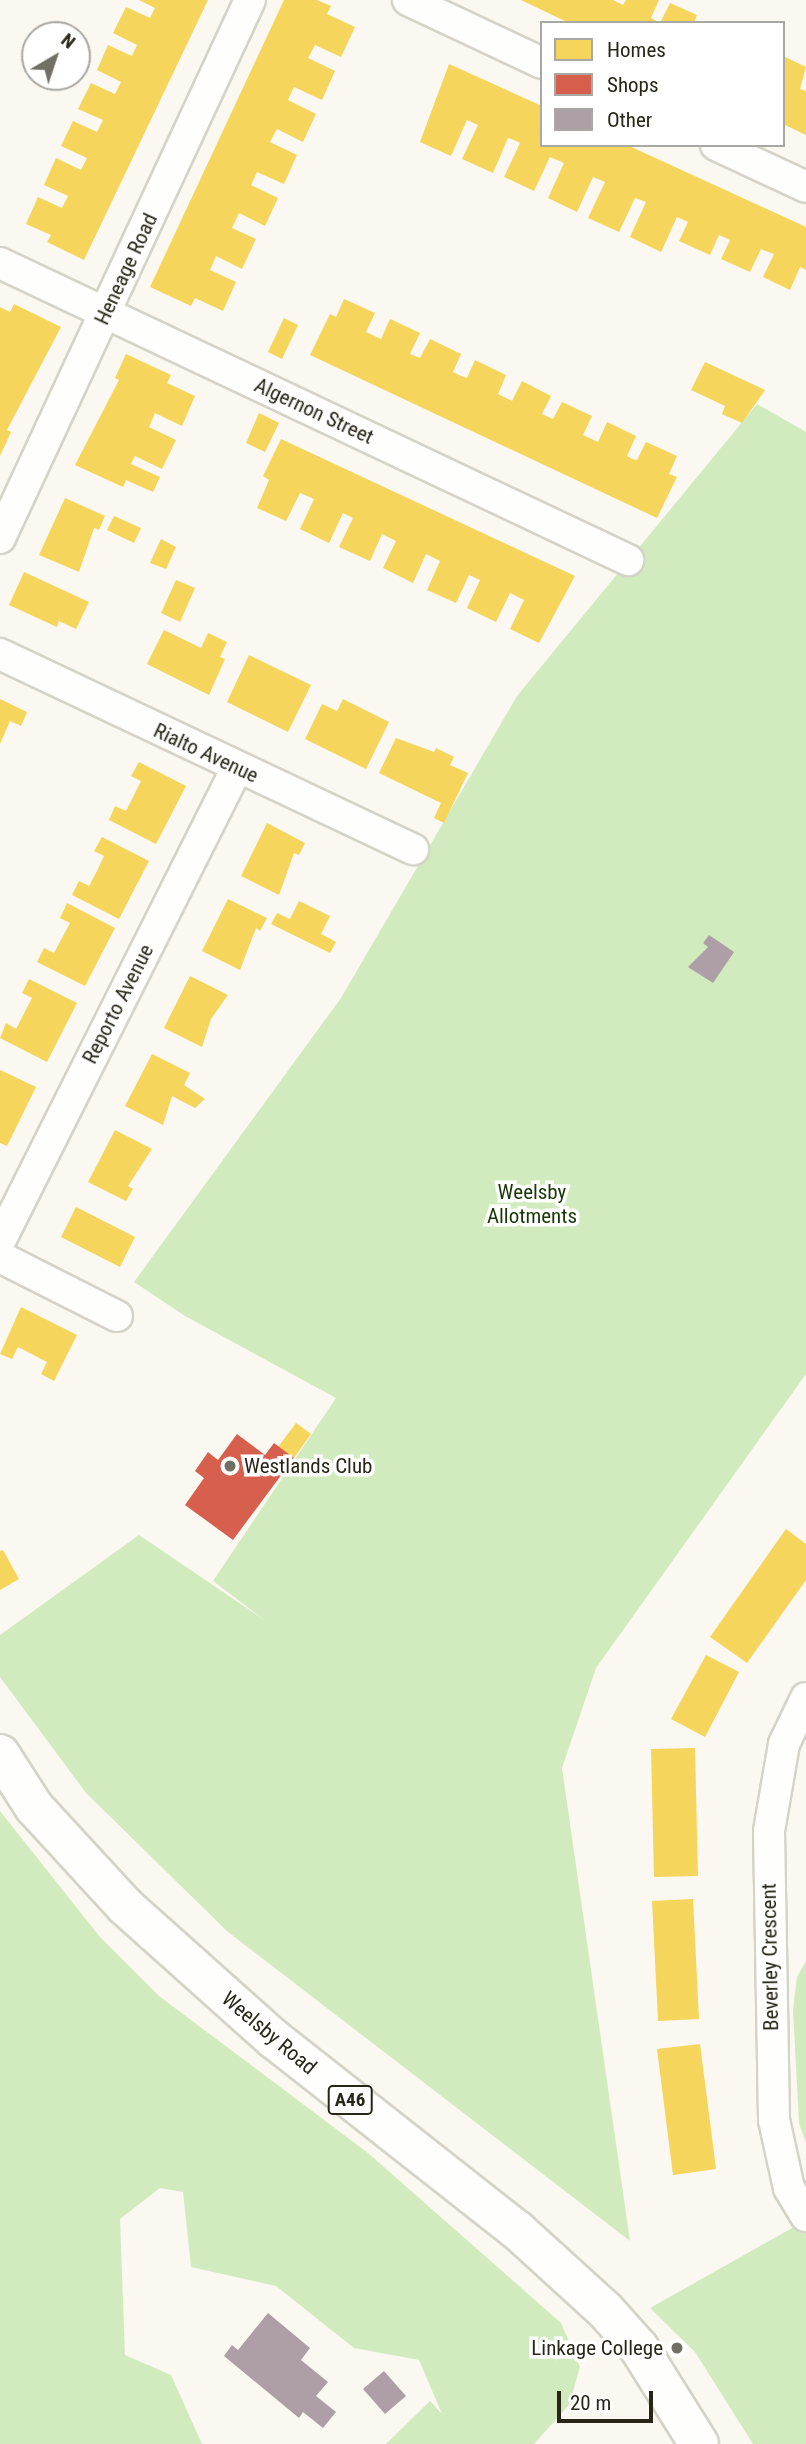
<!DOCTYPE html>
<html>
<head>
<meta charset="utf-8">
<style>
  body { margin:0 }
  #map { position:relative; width:806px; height:2444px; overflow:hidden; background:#faf8f0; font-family:"Roboto Condensed",sans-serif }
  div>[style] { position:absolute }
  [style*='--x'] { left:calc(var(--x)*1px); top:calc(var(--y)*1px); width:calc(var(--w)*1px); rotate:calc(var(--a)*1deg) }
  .green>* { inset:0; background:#d1ebbf }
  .homes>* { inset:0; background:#f6d55c }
  .shops>* { inset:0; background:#d6604d }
  .building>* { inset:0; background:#ad9fa5 }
  .roads { filter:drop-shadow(2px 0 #d5d3c8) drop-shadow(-2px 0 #d5d3c8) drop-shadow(0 2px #d5d3c8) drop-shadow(0 -2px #d5d3c8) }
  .street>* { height:30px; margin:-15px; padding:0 15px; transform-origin:15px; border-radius:15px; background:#fefefd }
  .primary>* { height:38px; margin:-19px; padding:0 19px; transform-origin:19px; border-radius:19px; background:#fefefd }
  .dots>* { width:19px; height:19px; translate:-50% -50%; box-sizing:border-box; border:4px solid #fff; border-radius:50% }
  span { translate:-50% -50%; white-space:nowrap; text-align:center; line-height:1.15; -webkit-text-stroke:7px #fff; paint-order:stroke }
  .shield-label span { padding:2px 5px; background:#fff; border:2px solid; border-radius:5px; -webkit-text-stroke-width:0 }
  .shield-label { font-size:19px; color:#292618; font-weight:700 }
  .street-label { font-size:21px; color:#292618 }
  .park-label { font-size:21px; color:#183703 }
  .poi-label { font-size:21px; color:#292618 }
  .left { translate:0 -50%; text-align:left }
  .right { translate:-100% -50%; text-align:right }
  .legend { position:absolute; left:540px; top:21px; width:245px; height:126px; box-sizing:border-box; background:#fff; border:2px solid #a9a8a3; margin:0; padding:9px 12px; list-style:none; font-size:21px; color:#292618 }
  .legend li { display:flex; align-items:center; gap:14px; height:35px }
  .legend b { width:35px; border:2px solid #a9a8a3 }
  .north { position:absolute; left:21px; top:21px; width:70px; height:70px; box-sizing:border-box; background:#fff; border:2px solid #a9a8a3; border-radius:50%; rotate:39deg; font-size:19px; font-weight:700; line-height:28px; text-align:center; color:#292618 }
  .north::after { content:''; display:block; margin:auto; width:24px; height:32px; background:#727064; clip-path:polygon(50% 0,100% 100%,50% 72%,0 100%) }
  .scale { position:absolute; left:557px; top:2391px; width:96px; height:32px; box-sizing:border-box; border:4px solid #292618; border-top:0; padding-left:9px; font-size:21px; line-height:24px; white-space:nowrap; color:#292618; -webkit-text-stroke:5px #fff; paint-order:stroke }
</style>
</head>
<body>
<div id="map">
  <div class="green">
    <i style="clip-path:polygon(757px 404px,806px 432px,806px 1374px,596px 1668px,562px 1768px,630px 2241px,228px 1932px,86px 1793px,0 1677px,0 1635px,139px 1535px,266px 1621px,213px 1581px,336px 1398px,185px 1316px,134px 1282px,341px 998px,517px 696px)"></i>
    <i style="clip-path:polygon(0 1811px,100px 1937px,159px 1996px,368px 2153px,561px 2323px,580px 2367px,569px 2405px,534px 2444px,386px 2444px,430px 2401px,442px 2414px,419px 2360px,354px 2348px,276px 2286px,191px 2267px,183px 2192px,160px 2188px,120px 2219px,125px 2355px,171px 2375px,202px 2444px,0 2444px)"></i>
    <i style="clip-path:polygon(806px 1961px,806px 2143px,799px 2123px,793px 2010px,797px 1977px)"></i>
    <i style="clip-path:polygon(801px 2223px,806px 2230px,806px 2444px,753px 2444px,695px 2352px,650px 2308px)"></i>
  </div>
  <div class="homes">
    <i style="clip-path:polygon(139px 0,208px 0,84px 260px,47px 242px,51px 235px,26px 224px,38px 197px,62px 208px,68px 196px,44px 185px,56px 158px,81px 170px,87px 158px,61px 146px,73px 121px,97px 132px,103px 120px,78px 109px,91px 83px,115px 94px,121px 82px,97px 70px,108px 45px,132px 56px,137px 45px,113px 33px,126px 7px,150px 18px,155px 8px)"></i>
    <i style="clip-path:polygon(284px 0,317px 0,331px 6px,327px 14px,355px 27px,341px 57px,315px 45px,308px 58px,335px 71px,322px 100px,294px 87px,288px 100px,316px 114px,303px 142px,277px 129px,270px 142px,297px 155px,284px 184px,257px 172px,251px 185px,278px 198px,265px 226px,239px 213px,232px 228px,256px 239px,242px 269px,216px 256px,210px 270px,236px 282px,223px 311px,195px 298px,191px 306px,150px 287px)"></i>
    <i style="clip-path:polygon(521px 0,613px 0,623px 5px,626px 0,659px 0,651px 18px,660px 23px,569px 23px)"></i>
    <i style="clip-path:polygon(670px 3px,697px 15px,694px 23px,660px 23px)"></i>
    <i style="clip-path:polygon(783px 56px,806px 67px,800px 89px,806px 91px,806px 135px,783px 124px)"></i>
    <i style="clip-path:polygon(449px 64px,542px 106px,542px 145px,627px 145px,806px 227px,806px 270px,800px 267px,790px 290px,763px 277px,774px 254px,761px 249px,750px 272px,721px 259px,730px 240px,719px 235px,710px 255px,679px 241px,688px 222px,677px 217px,661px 252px,630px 237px,646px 202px,635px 198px,619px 232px,588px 218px,605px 182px,593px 177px,577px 212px,548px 198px,564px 163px,550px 157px,534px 191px,504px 177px,520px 143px,514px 140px,508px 138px,493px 173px,462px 159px,478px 125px,467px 120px,451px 156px,420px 142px)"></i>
    <i style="clip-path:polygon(344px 299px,375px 313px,366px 332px,381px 339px,390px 319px,420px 333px,410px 354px,420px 358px,430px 339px,461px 354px,453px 372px,461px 376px,467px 378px,475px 360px,506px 375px,498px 394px,512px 401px,522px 381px,551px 396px,542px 414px,553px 419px,562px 402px,592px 416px,583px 435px,598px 442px,607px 422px,636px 436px,627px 456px,632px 459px,637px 460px,646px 442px,677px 456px,669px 474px,677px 477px,657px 518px,310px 355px,330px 314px,336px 317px)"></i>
    <i style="clip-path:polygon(14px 304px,61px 327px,7px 430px,11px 432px,0 456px,0 307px,10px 312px)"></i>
    <i style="clip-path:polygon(284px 318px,298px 325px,282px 359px,268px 352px)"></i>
    <i style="clip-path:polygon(126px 354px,171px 375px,167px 383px,195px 396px,182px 426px,155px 413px,149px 427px,176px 440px,162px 469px,135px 456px,131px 464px,160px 477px,153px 492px,126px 480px,123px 487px,75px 465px,119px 380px,115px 378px)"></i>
    <i style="clip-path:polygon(705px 362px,765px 390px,742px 423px,722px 414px,725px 406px,691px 390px)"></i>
    <i style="clip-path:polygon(259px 413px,279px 423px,265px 452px,246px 443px)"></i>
    <i style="clip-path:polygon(281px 439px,575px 576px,539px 643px,510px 629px,524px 600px,510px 593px,496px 622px,467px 608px,480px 580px,469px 575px,456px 603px,427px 590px,440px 561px,426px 554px,413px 583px,383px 568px,396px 541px,382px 534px,370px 561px,339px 547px,353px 518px,343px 513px,329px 543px,300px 529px,314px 499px,300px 493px,286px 521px,257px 508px,269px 480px,263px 476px)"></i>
    <i style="clip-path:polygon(65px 498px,105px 516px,99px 530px,94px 528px,79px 572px,39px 555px)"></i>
    <i style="clip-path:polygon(114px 516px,141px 528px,134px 543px,107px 530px)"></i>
    <i style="clip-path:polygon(161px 539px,176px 547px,166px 569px,150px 563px)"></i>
    <i style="clip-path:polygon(24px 572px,89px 602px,76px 629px,59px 621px,57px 627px,9px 605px)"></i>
    <i style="clip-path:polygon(176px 580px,195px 588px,180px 622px,161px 613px)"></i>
    <i style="clip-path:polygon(164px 630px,201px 648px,208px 633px,227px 642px,220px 657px,225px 659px,209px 695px,147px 664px)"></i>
    <i style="clip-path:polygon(249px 655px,311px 685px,288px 732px,227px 702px)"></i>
    <i style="clip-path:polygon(0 699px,27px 712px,21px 726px,10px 721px,0 744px)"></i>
    <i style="clip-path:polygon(343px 699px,389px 722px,366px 769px,305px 739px,322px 704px,337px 711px)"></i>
    <i style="clip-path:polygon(396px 738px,434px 752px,436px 748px,454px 757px,450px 765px,468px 773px,444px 823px,434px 818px,441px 803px,379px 773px)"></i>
    <i style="clip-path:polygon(139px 762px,186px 786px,156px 844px,109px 820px,115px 806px,126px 811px,141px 781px,131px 776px)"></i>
    <i style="clip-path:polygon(267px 823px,305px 843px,299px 855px,294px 853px,279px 895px,241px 876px)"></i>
    <i style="clip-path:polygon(102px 837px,149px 861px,119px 919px,72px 895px,79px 881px,89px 886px,97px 871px,104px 856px,94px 851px)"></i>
    <i style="clip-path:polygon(228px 899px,267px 918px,260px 931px,256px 928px,240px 970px,202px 951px)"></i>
    <i style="clip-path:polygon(299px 901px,330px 916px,321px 934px,336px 942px,330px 953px,271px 924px,277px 913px,290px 919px)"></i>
    <i style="clip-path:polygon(67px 903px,115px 928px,85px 986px,37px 962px,44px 948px,54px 953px,70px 923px,60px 918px)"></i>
    <i style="clip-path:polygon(190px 976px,228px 995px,211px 1019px,202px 1047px,164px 1028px)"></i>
    <i style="clip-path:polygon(29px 979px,77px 1003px,47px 1062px,0 1038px,6px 1023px,16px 1029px,32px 998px,22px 993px)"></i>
    <i style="clip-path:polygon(152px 1054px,190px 1073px,184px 1085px,205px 1099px,195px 1108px,172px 1096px,163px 1125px,125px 1106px)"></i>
    <i style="clip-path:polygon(0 1070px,36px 1087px,7px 1146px,0 1143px)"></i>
    <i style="clip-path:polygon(115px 1130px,152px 1149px,128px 1186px,133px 1189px,126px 1201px,88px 1182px)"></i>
    <i style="clip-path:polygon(76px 1207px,135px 1237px,120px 1267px,61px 1237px)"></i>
    <i style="clip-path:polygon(21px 1307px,77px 1335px,54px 1381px,41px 1374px,47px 1362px,18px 1347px,12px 1359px,0 1354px)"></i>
    <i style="clip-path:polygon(296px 1423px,311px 1434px,294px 1458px,278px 1447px)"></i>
    <i style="clip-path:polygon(786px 1529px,806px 1544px,806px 1580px,747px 1663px,710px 1637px)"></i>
    <i style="clip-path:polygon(3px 1550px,19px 1579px,0 1590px,0 1551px)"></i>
    <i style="clip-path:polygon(706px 1655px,739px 1672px,705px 1737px,671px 1719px)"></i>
    <i style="clip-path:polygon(695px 1748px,698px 1876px,654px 1877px,651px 1749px)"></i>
    <i style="clip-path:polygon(693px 1899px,699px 2019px,658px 2021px,652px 1901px)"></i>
    <i style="clip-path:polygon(700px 2044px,716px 2169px,673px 2175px,657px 2049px)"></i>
  </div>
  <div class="shops">
    <i style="clip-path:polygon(237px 1434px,265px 1455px,274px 1443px,294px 1458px,233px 1540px,185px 1505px,204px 1478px,195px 1471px,208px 1452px,218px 1460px)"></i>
  </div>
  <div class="building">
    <i style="clip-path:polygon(709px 935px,734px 952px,713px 983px,688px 967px,708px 947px,703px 943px)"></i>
    <i style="clip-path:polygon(268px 2313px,310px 2348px,301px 2360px,328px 2382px,316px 2396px,336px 2412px,323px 2428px,303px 2412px,299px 2418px,224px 2356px,232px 2345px,238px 2350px)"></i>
    <i style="clip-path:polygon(384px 2371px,406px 2396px,385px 2414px,363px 2389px)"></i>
  </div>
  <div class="roads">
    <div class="street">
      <i style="--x:408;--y:0;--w:148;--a:25.2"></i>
      <i style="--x:716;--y:145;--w:99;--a:25"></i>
      <i style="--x:0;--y:263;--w:695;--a:25.31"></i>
      <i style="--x:0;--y:538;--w:593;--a:-65.08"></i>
      <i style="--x:0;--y:654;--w:457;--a:25.3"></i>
      <i style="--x:0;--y:1241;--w:529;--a:-63.39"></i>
      <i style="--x:0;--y:1257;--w:131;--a:26.8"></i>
      <i style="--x:806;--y:1698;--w:51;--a:115.6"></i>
      <i style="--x:784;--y:1744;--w:88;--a:99.8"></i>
      <i style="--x:769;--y:1831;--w:289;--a:89"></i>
      <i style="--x:774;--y:2120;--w:70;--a:77.6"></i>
      <i style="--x:789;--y:2188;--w:33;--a:59"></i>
    </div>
    <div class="primary">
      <i style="--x:0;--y:1754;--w:63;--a:57.3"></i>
      <i style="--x:34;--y:1807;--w:134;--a:47.4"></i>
      <i style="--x:125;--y:1906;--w:200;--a:41.8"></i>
      <i style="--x:274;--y:2039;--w:309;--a:38.2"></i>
      <i style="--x:517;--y:2230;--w:119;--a:42.3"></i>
      <i style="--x:605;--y:2310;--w:51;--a:48.2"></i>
      <i style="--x:639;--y:2348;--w:113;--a:58"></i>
    </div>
  </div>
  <div class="dots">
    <i style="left:230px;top:1466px;background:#727064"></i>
    <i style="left:677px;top:2348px;background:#727064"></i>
  </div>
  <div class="shield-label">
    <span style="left:350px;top:2100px">A46</span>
  </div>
  <div class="street-label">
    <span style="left:126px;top:269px;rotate:-65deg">Heneage Road</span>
    <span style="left:314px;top:411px;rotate:25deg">Algernon Street</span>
    <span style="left:206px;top:753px;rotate:25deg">Rialto Avenue</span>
    <span style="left:118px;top:1004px;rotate:-63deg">Reporto Avenue</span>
    <span style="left:770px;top:1957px;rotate:-91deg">Beverley Crescent</span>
    <span style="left:269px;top:2033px;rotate:40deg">Weelsby Road</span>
  </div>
  <div class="park-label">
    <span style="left:532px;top:1204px">Weelsby<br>Allotments</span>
  </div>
  <div class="poi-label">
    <span class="left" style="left:244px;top:1466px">Westlands Club</span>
    <span class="right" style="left:663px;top:2348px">Linkage College</span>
  </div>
  <ul class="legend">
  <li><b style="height:19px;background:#f6d55c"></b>Homes</li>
  <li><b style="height:19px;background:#d6604d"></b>Shops</li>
  <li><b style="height:19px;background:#ad9fa5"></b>Other</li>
  </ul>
  <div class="north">N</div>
  <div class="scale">20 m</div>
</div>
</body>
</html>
